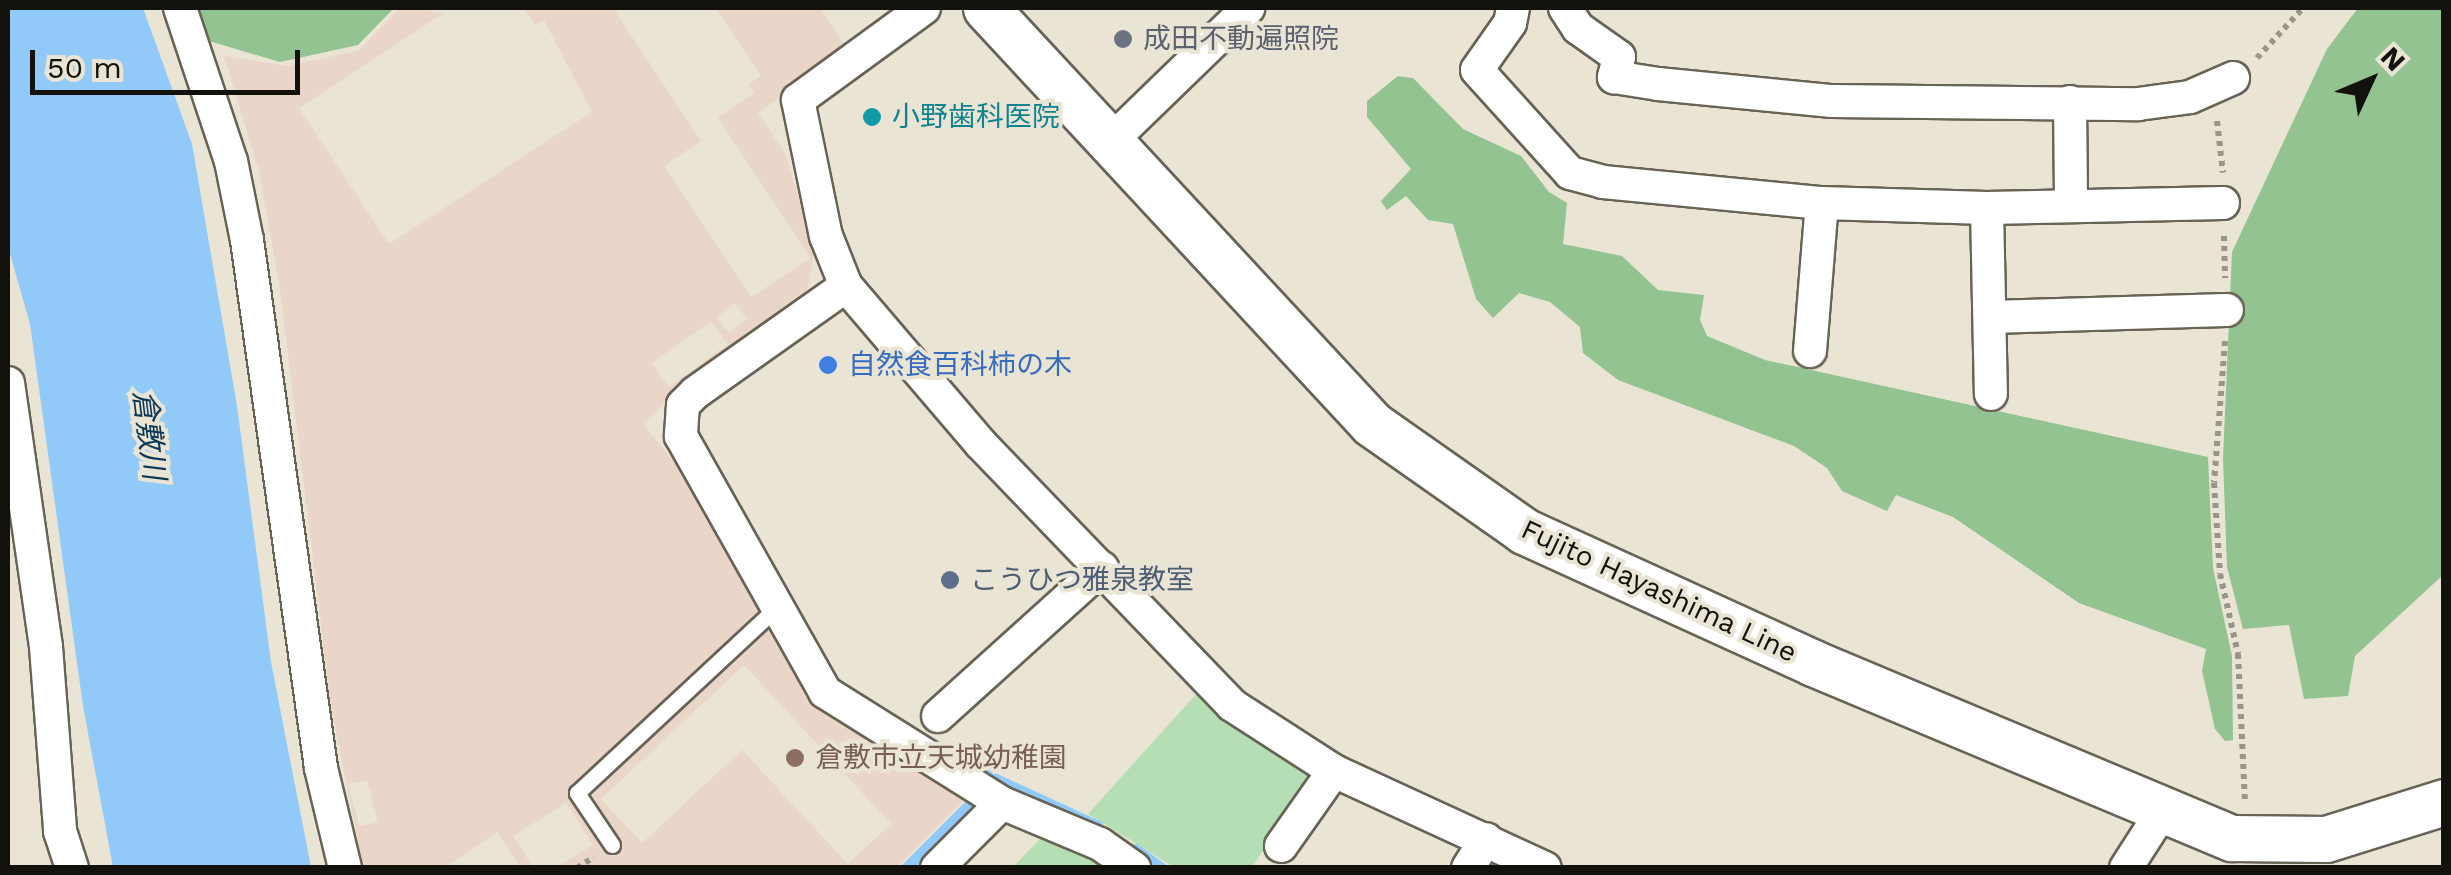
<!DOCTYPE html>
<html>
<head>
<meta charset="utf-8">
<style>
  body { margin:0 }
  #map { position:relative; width:2451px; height:875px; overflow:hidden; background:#e9e4d4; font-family:"Work Sans","Noto Sans JP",sans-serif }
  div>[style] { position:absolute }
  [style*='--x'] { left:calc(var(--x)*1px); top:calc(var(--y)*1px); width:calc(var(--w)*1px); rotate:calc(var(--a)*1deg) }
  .education>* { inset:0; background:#ead6c8 }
  .green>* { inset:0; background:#b6deb4 }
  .forest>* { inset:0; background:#92c390 }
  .water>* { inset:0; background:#91caf8 }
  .stream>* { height:11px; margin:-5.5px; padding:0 5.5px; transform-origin:5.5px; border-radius:5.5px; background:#91caf8 }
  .path>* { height:6px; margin-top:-3px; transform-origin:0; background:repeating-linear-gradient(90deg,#999589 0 5px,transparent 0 10px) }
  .roads { filter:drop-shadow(2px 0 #676355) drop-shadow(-2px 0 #676355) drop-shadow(0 2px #676355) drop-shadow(0 -2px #676355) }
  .lane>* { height:15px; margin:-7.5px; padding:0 7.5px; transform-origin:7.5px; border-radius:7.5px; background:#fff }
  .street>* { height:32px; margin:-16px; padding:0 16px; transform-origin:16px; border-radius:16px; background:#fff }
  .secondary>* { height:45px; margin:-22.5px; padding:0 22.5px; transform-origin:22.5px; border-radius:22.5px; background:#fff }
  .dots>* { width:28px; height:28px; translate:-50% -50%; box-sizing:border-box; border:5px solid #e9e4d4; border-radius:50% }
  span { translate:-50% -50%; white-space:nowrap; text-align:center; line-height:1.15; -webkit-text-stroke:8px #e9e4d4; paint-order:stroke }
  .worship-label { font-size:28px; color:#5b616d }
  .left { translate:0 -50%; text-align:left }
  .culture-label { font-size:28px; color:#0d838f }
  .shop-label { font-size:28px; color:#366cbe }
  .service-label { font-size:28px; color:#4e5e75 }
  .street-label { font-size:28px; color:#13110c }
  .education-label { font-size:28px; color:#785e54 }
  .water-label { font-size:30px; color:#0b3856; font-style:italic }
  .frame { position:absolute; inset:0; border:10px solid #13110c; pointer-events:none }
  .north { position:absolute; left:2321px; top:30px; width:100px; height:100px; -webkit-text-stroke:8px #e9e4d4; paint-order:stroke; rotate:46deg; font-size:28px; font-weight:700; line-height:40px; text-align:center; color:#13110c }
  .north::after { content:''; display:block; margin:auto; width:35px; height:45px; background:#13110c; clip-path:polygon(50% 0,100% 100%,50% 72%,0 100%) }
  .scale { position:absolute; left:30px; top:50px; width:270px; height:45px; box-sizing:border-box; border:5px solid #13110c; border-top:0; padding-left:12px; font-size:30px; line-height:35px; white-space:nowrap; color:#13110c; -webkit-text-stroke:8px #e9e4d4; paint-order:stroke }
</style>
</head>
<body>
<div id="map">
  <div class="education">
    <i style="clip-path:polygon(evenodd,400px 8px,444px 13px,299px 108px,389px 244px,592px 112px,544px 20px,535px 25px,524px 8px,613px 8px,701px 141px,664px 166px,751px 297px,811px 258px,718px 118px,754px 93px,749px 84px,761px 76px,716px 8px,820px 8px,844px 44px,909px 8px,758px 113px,786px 155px,814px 251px,809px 283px,803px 299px,682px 386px,643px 424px,681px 470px,734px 556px,810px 698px,967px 796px,897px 867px,557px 867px,593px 845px,566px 803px,513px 836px,533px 867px,520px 867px,497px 832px,446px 867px,363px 867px,331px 705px,280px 289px,259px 171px,224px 56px,286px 66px,358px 51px,400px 8px,735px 303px,747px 319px,729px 333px,716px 318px,735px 303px,400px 8px,711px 321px,728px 344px,669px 387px,652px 363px,711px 321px,400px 8px,744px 665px,891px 824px,848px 864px,742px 750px,642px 843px,601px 799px,744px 665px,400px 8px,367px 780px,378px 822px,359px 826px,348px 784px,367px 780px)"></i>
  </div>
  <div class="green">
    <i style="clip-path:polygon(1198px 692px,1272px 753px,1313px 777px,1252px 867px,1174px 867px,1088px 814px)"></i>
    <i style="clip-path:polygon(1043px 836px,1120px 868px,1012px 868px)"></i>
  </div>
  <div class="forest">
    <i style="clip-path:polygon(198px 8px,394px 8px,358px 45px,280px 62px,209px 41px)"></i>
    <i style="clip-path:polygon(2358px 8px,2443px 8px,2443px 575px,2355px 656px,2348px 696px,2304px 699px,2289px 625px,2243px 629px,2227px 567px,2223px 459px,2232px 252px,2327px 49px)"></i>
    <i style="clip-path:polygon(1398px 76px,1413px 78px,1463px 129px,1521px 156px,1549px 192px,1567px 203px,1563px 244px,1622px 256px,1658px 290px,1704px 295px,1700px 320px,1707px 336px,1765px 360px,2208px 457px,2213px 568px,2232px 656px,2233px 740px,2225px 741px,2215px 729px,2202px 671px,2206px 649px,2079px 603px,1953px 517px,1896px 495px,1887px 511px,1842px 491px,1827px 468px,1794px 446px,1618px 380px,1583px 353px,1580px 327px,1550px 302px,1519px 293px,1493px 318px,1476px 299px,1453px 224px,1428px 220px,1406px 196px,1387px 210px,1381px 201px,1411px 169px,1367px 117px,1367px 101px)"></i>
  </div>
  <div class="water">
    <i style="clip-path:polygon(8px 8px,143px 8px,192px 144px,237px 406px,271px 662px,311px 867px,113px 867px,83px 706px,30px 324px,8px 247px)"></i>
  </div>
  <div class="stream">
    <i style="--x:974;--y:769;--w:136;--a:24.7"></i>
    <i style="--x:1135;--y:849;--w:32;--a:36"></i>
    <i style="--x:906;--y:868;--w:92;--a:-45"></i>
  </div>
  <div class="path">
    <i style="--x:2257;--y:58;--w:68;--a:-47.4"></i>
    <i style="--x:2217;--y:121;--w:52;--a:83.4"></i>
    <i style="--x:2224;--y:236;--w:42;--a:88.6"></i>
    <i style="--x:2225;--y:341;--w:142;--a:94.4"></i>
    <i style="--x:2214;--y:483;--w:91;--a:86.2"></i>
    <i style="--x:2220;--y:574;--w:82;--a:77.3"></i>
    <i style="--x:2238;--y:654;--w:146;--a:87.3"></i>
    <i style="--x:577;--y:868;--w:20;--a:-33"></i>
  </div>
  <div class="roads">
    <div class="lane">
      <i style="--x:612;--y:845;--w:63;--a:-123.9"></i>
      <i style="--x:577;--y:793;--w:272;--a:-42.9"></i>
    </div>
    <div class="street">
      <i style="--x:180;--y:8;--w:161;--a:71.6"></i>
      <i style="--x:231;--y:161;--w:81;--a:78.6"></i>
      <i style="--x:247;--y:240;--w:533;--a:82.02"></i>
      <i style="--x:321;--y:768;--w:103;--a:76.5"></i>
      <i style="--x:924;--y:8;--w:156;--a:143.9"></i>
      <i style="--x:798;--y:100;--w:139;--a:78.4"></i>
      <i style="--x:826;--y:236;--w:54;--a:68.2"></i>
      <i style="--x:846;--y:286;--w:208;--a:49.5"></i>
      <i style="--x:981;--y:444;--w:362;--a:46.1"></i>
      <i style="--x:1232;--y:705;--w:121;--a:32.9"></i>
      <i style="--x:1334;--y:771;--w:232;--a:24.7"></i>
      <i style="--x:1513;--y:8;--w:15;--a:101"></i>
      <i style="--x:1510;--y:23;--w:57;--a:125.1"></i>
      <i style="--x:1477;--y:70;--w:139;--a:47.9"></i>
      <i style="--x:1570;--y:173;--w:34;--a:15"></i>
      <i style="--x:1603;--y:182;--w:220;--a:5.5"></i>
      <i style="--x:1822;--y:203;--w:165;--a:1.7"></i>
      <i style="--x:1987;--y:208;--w:236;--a:-1.2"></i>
      <i style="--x:1565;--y:8;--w:24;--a:57"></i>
      <i style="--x:1578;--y:28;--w:50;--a:35.3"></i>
      <i style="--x:1619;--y:57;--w:21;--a:104"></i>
      <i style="--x:1614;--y:77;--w:45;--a:9"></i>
      <i style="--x:1658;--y:84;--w:175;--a:5.6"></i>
      <i style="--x:1832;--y:101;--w:306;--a:0.6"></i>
      <i style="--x:2138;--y:104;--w:52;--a:-7.7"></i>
      <i style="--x:2190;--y:97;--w:47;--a:-23.8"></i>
      <i style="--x:2070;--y:102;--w:102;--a:89.4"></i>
      <i style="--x:1112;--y:140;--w:190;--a:-44.1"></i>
      <i style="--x:1987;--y:208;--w:186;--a:88.8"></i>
      <i style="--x:846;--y:286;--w:185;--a:144.7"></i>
      <i style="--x:695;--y:393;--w:17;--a:135"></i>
      <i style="--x:683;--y:405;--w:31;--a:94"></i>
      <i style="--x:681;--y:436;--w:294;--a:60.6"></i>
      <i style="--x:825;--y:692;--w:209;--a:32.1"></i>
      <i style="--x:1002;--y:803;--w:106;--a:22.7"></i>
      <i style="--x:1100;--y:844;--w:42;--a:35.2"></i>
      <i style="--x:1990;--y:317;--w:237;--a:-1.7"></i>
      <i style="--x:1810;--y:351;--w:148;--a:-85.4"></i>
      <i style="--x:8;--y:383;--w:267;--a:81.8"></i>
      <i style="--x:46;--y:647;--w:185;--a:85.6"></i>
      <i style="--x:60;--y:831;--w:39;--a:72"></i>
      <i style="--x:938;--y:716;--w:221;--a:-42.1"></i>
      <i style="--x:1281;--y:846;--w:92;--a:-54.8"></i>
      <i style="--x:937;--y:868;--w:92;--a:-45"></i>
      <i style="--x:1468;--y:868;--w:34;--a:-58"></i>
      <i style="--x:2126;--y:868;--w:67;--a:-57.3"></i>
    </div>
    <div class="secondary">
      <i style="--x:986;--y:8;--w:567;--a:47.14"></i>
      <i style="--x:1372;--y:424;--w:186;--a:35.1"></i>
      <i style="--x:1524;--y:531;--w:318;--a:24.5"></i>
      <i style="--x:1813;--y:663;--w:454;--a:22.7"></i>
      <i style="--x:2232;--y:838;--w:94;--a:0.6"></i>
      <i style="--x:2326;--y:839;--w:124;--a:-17.4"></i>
    </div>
  </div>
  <div class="dots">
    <i style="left:1123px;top:39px;background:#6b7280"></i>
    <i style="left:872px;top:117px;background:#0f9aa8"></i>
    <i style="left:828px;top:365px;background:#3f7fe0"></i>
    <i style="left:950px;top:580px;background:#5c6f8a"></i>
    <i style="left:795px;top:758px;background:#8d6e63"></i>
  </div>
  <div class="worship-label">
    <span class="left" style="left:1143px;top:39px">成田不動遍照院</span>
  </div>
  <div class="culture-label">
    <span class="left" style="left:892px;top:117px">小野歯科医院</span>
  </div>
  <div class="shop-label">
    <span class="left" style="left:848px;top:365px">自然食百科柿の木</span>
  </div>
  <div class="service-label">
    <span class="left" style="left:970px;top:580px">こうひつ雅泉教室</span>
  </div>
  <div class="street-label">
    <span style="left:1659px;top:591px;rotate:25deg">Fujito Hayashima Line</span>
  </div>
  <div class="education-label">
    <span class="left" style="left:815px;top:758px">倉敷市立天城幼稚園</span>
  </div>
  <div class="water-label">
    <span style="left:149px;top:435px;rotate:83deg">倉敷川</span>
  </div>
  <div class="frame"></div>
  <div class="north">N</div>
  <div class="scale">50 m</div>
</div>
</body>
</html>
